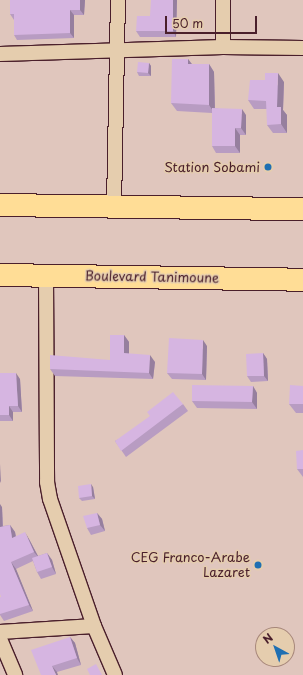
<!DOCTYPE html>
<html>
<head>
<meta charset="utf-8">
<style>
  body { margin:0 }
  #map { position:relative; width:303px; height:675px; overflow:hidden; background:#e0c6bd; font-family:"Playpen Sans",sans-serif }
  div>[style] { position:absolute }
  [style*='--x'] { left:calc(var(--x)*1px); top:calc(var(--y)*1px); width:calc(var(--w)*1px); rotate:calc(var(--a)*1deg) }
  .roads { filter:drop-shadow(1px 0 #4a1f2b) drop-shadow(-1px 0 #4a1f2b) drop-shadow(0 1px #4a1f2b) drop-shadow(0 -1px #4a1f2b) }
  .minor>* { height:14px; margin:-7px; padding:0 7px; transform-origin:7px; border-radius:7px; background:#e5cdae }
  .primary>* { height:22px; margin:-11px; padding:0 11px; transform-origin:11px; border-radius:11px; background:#ffdd96 }
  .wall>* { inset:0; background:#b89cc2 }
  .shaded-wall>* { inset:0; background:#967f9e }
  .building>* { inset:0; background:#d6b5e1 }
  .dots>* { width:11px; height:11px; translate:-50% -50%; box-sizing:border-box; border:2px solid #e5cdae; border-radius:50% }
  span { translate:-50% -50%; white-space:nowrap; text-align:center; line-height:1.15; -webkit-text-stroke:3px #e5cdae; paint-order:stroke }
  .poi-label { font-size:13px; color:#4a1f2b }
  .right { translate:-100% -50%; text-align:right }
  .street-label { font-size:13px; color:#4a1f2b }
  .north { position:absolute; left:255px; top:627px; width:40px; height:40px; box-sizing:border-box; background:#e5cdae; border:1px solid #a7877a; border-radius:50%; rotate:320deg; font-size:11px; font-weight:700; line-height:16px; text-align:center; color:#4a1f2b }
  .north::after { content:''; display:block; margin:auto; width:14px; height:18px; background:#1f6fb2; clip-path:polygon(50% 0,100% 100%,50% 72%,0 100%) }
  .scale { position:absolute; left:165px; top:16px; width:92px; height:18px; box-sizing:border-box; border:2px solid #4a1f2b; border-top:0; padding-left:5px; font-size:12px; line-height:14px; white-space:nowrap; color:#4a1f2b; -webkit-text-stroke:3px #e5cdae; paint-order:stroke }
</style>
</head>
<body>
<div id="map">
  <div class="roads">
    <div class="minor">
      <i style="--x:223;--y:47;--w:47;--a:-90"></i>
      <i style="--x:0;--y:54;--w:223;--a:-1.8"></i>
      <i style="--x:223;--y:47;--w:80;--a:0.7"></i>
      <i style="--x:114;--y:206;--w:206;--a:-88.9"></i>
      <i style="--x:46;--y:275;--w:207;--a:89.7"></i>
      <i style="--x:47;--y:482;--w:17;--a:80"></i>
      <i style="--x:50;--y:499;--w:134;--a:70.9"></i>
      <i style="--x:94;--y:626;--w:53;--a:66.8"></i>
      <i style="--x:0;--y:632;--w:94;--a:-3.7"></i>
      <i style="--x:0;--y:639;--w:39;--a:67"></i>
    </div>
    <div class="primary">
      <i style="--x:0;--y:205;--w:303;--a:0.8"></i>
      <i style="--x:0;--y:275;--w:303;--a:0.9"></i>
    </div>
  </div>
  <div class="wall">
    <i style="clip-path:polygon(10px 0,85px 0,84px 15px,74px 15px,74px 38px,17px 40px,14px 35px,14px 20px,10px 14px)"></i>
    <i style="clip-path:polygon(177px 0,176px 37px,140px 37px,136px 31px)"></i>
    <i style="clip-path:polygon(188px 59px,192px 64px,209px 64px,214px 72px,215px 108px,246px 115px,246px 135px,240px 135px,240px 153px,216px 153px,212px 146px,212px 113px,177px 111px,171px 103px)"></i>
    <i style="clip-path:polygon(149px 63px,151px 66px,151px 76px,139px 76px,137px 72px)"></i>
    <i style="clip-path:polygon(284px 82px,283px 110px,287px 115px,287px 133px,273px 133px,267px 125px,267px 109px,254px 109px,248px 100px)"></i>
    <i style="clip-path:polygon(124px 335px,129px 342px,129px 354px,155px 362px,153px 379px,55px 376px,50px 369px,110px 360px)"></i>
    <i style="clip-path:polygon(207px 346px,206px 380px,172px 379px,167px 373px)"></i>
    <i style="clip-path:polygon(263px 353px,267px 359px,268px 381px,251px 382px,247px 376px)"></i>
    <i style="clip-path:polygon(0 373px,20px 379px,22px 412px,13px 412px,13px 421px,0 421px)"></i>
    <i style="clip-path:polygon(253px 386px,257px 393px,257px 409px,197px 408px,192px 401px)"></i>
    <i style="clip-path:polygon(303px 386px,303px 413px,296px 413px,289px 404px)"></i>
    <i style="clip-path:polygon(183px 404px,188px 411px,126px 457px,115px 441px)"></i>
    <i style="clip-path:polygon(303px 450px,303px 477px,297px 469px)"></i>
    <i style="clip-path:polygon(93px 487px,95px 499px,82px 501px,79px 498px)"></i>
    <i style="clip-path:polygon(2px 507px,3px 526px,10px 525px,15px 532px,16px 536px,29px 539px,38px 556px,47px 553px,52px 560px,56px 574px,41px 579px,37px 572px,33px 561px,16px 569px,33px 611px,4px 621px,0 615px,0 597px,1px 597px)"></i>
    <i style="clip-path:polygon(97px 513px,102px 519px,105px 531px,91px 535px,87px 528px)"></i>
    <i style="clip-path:polygon(70px 637px,75px 643px,81px 665px,57px 672px,41px 675px)"></i>
  </div>
  <div class="shaded-wall">
    <i style="clip-path:polygon(80px 0,85px 0,84px 15px,80px 10px)"></i>
    <i style="clip-path:polygon(173px 0,177px 0,176px 37px,173px 31px)"></i>
    <i style="clip-path:polygon(70px 10px,74px 15px,74px 38px,70px 33px)"></i>
    <i style="clip-path:polygon(188px 59px,194px 67px,188px 64px)"></i>
    <i style="clip-path:polygon(149px 63px,151px 66px,151px 76px,148px 73px)"></i>
    <i style="clip-path:polygon(209px 64px,214px 72px,215px 114px,209px 105px)"></i>
    <i style="clip-path:polygon(278px 73px,284px 82px,283px 110px,287px 115px,287px 133px,281px 124px,277px 107px)"></i>
    <i style="clip-path:polygon(242px 109px,246px 115px,246px 135px,241px 128px)"></i>
    <i style="clip-path:polygon(235px 128px,240px 135px,240px 153px,235px 146px)"></i>
    <i style="clip-path:polygon(124px 335px,129px 342px,129px 360px,124px 353px)"></i>
    <i style="clip-path:polygon(203px 340px,207px 346px,206px 380px,202px 374px)"></i>
    <i style="clip-path:polygon(263px 353px,267px 359px,268px 381px,264px 376px)"></i>
    <i style="clip-path:polygon(150px 355px,155px 362px,153px 379px,149px 373px)"></i>
    <i style="clip-path:polygon(16px 373px,20px 379px,22px 412px,18px 406px)"></i>
    <i style="clip-path:polygon(253px 386px,257px 393px,257px 409px,252px 402px)"></i>
    <i style="clip-path:polygon(9px 406px,13px 412px,13px 421px,9px 415px)"></i>
    <i style="clip-path:polygon(0 464px,1px 483px,0 481px)"></i>
    <i style="clip-path:polygon(91px 484px,93px 487px,95px 499px,92px 496px)"></i>
    <i style="clip-path:polygon(0 504px,2px 507px,3px 534px,0 530px)"></i>
    <i style="clip-path:polygon(97px 513px,102px 519px,105px 531px,100px 525px)"></i>
    <i style="clip-path:polygon(10px 525px,15px 532px,17px 544px,12px 538px)"></i>
    <i style="clip-path:polygon(25px 532px,29px 539px,39px 558px,34px 552px)"></i>
    <i style="clip-path:polygon(47px 553px,52px 560px,56px 574px,52px 567px)"></i>
    <i style="clip-path:polygon(11px 562px,16px 569px,33px 611px,29px 605px)"></i>
    <i style="clip-path:polygon(70px 637px,75px 643px,81px 665px,77px 658px)"></i>
    <i style="clip-path:polygon(52px 666px,57px 672px,58px 675px,56px 675px)"></i>
  </div>
  <div class="building">
    <i style="clip-path:polygon(10px 0,80px 0,80px 10px,70px 10px,70px 33px,14px 35px,14px 14px,10px 14px)"></i>
    <i style="clip-path:polygon(151px 0,173px 0,173px 31px,136px 31px,137px 16px,150px 16px)"></i>
    <i style="clip-path:polygon(172px 59px,188px 59px,188px 64px,209px 64px,209px 105px,171px 103px)"></i>
    <i style="clip-path:polygon(138px 62px,149px 63px,148px 73px,137px 72px)"></i>
    <i style="clip-path:polygon(265px 73px,278px 73px,277px 107px,281px 107px,281px 124px,267px 125px,266px 101px,248px 100px,250px 80px,265px 80px)"></i>
    <i style="clip-path:polygon(212px 108px,242px 109px,241px 128px,235px 128px,235px 146px,212px 146px)"></i>
    <i style="clip-path:polygon(110px 335px,124px 335px,124px 353px,150px 355px,149px 373px,50px 369px,50px 355px,110px 360px)"></i>
    <i style="clip-path:polygon(169px 338px,203px 340px,202px 374px,167px 373px)"></i>
    <i style="clip-path:polygon(263px 353px,264px 376px,247px 376px,246px 354px)"></i>
    <i style="clip-path:polygon(0 373px,16px 373px,18px 406px,9px 406px,9px 415px,0 415px)"></i>
    <i style="clip-path:polygon(192px 385px,253px 386px,252px 402px,192px 401px)"></i>
    <i style="clip-path:polygon(290px 385px,303px 386px,303px 404px,289px 404px)"></i>
    <i style="clip-path:polygon(173px 392px,183px 404px,121px 451px,115px 441px,150px 416px,147px 412px)"></i>
    <i style="clip-path:polygon(303px 450px,303px 469px,297px 469px,296px 451px)"></i>
    <i style="clip-path:polygon(91px 484px,92px 496px,79px 498px,78px 486px)"></i>
    <i style="clip-path:polygon(97px 513px,100px 525px,87px 528px,83px 516px)"></i>
    <i style="clip-path:polygon(10px 525px,12px 538px,25px 532px,34px 552px,11px 562px,29px 605px,0 614px,0 597px,1px 597px,0 594px,0 527px)"></i>
    <i style="clip-path:polygon(47px 553px,52px 567px,37px 572px,32px 558px)"></i>
    <i style="clip-path:polygon(70px 637px,77px 658px,52px 666px,56px 675px,41px 675px,31px 650px)"></i>
    <i style="clip-path:polygon(96px 664px,102px 675px,90px 675px,87px 669px)"></i>
  </div>
  <div class="dots">
    <i style="left:268px;top:167px;background:#1f6fb2"></i>
    <i style="left:258px;top:565px;background:#1f6fb2"></i>
  </div>
  <div class="poi-label">
    <span class="right" style="left:260px;top:167px">Station Sobami</span>
    <span class="right" style="left:250px;top:565px">CEG Franco-Arabe<br>Lazaret</span>
  </div>
  <div class="street-label">
    <span style="left:152px;top:277px;rotate:1deg">Boulevard Tanimoune</span>
  </div>
  <div class="north">N</div>
  <div class="scale">50 m</div>
</div>
</body>
</html>
